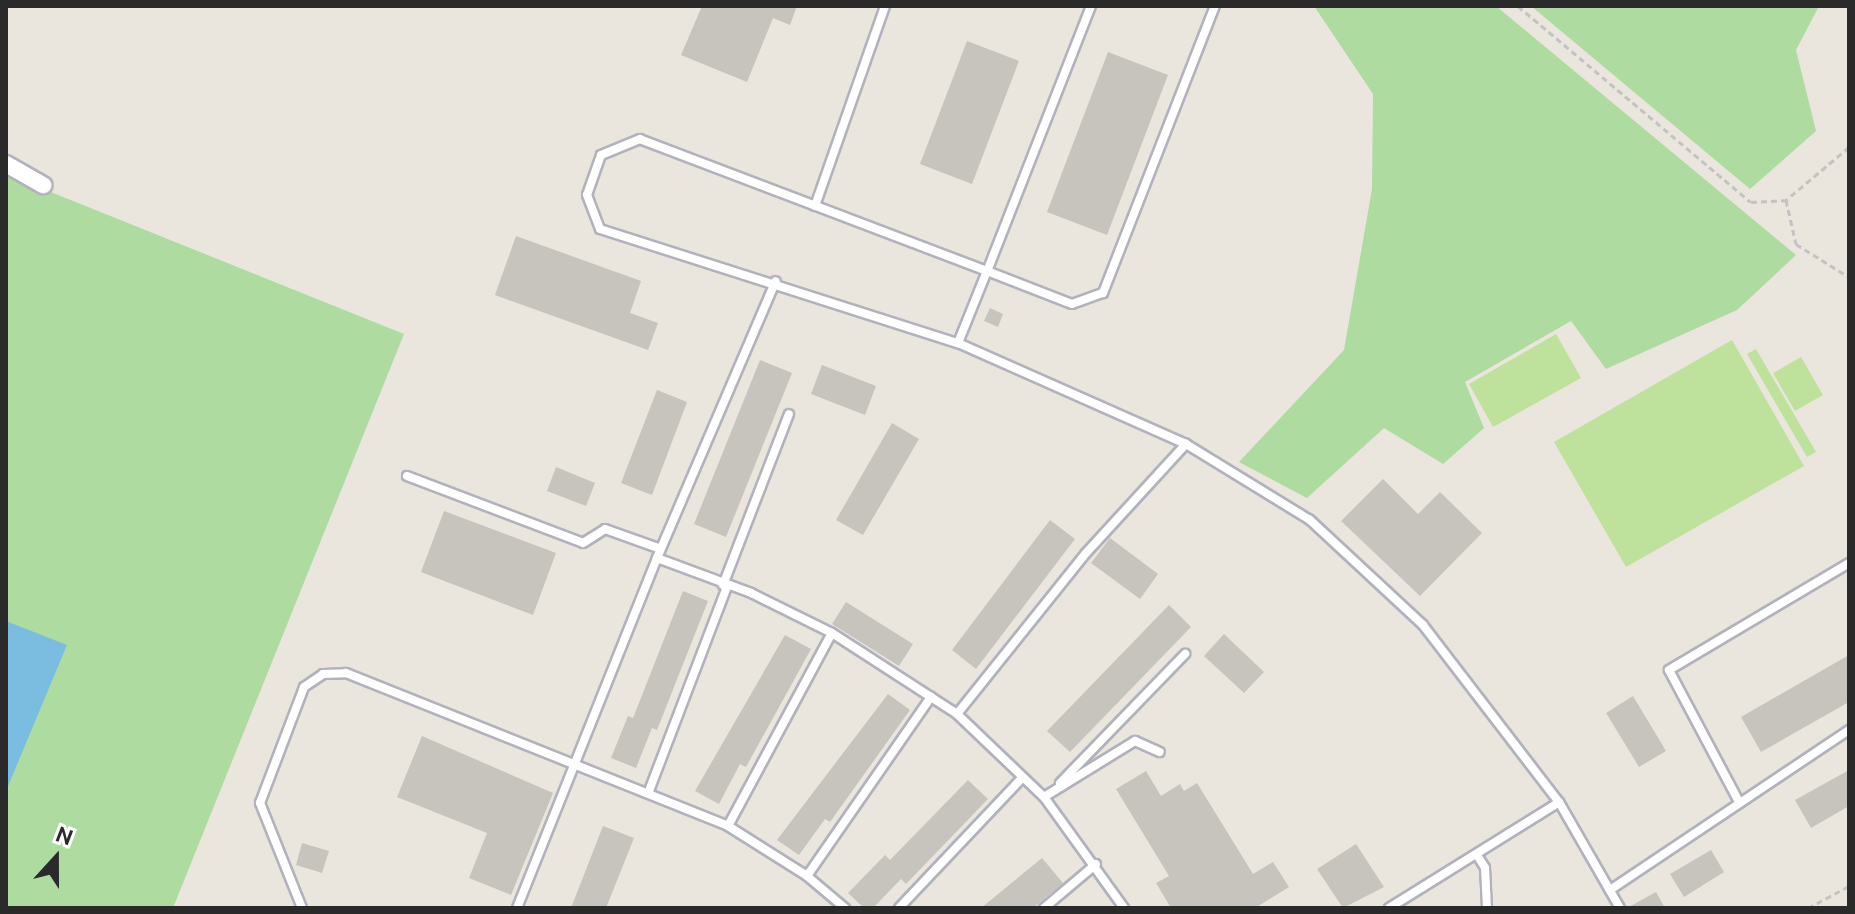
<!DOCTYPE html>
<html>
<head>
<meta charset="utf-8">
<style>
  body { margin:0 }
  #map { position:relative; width:1855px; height:914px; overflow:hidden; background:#eae6dd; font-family:Ubuntu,sans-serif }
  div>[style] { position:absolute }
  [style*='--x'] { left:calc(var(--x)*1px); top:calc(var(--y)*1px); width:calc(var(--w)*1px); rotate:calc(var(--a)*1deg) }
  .green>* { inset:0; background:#aedba0 }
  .pitch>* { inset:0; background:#bee19c }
  .water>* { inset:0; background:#7bbde1 }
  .building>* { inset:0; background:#c6c4bc }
  .path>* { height:3px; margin-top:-1.5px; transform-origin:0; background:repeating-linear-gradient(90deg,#c3c3c3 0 6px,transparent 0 10px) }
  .roads { filter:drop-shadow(2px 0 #b1b2bc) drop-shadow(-2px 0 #b1b2bc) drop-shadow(0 2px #b1b2bc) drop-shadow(0 -2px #b1b2bc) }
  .service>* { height:8px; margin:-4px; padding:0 4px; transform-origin:4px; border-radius:4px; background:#fff }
  .minor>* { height:16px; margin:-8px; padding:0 8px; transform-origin:8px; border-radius:8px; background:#fff }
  span { translate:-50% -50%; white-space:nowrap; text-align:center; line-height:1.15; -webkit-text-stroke:8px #fff; paint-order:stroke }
  .frame { position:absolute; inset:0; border:8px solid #2a2a2a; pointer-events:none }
  .north { position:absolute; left:16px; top:818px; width:80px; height:80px; -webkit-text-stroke:6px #fff; paint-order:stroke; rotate:21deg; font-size:22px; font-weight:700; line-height:32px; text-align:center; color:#2a2a2a }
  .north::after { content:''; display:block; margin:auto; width:28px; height:36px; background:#2a2a2a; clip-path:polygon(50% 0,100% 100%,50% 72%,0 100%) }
</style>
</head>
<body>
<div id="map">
  <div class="green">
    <i style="clip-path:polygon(1314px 6px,1496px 6px,1796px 255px,1737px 310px,1606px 369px,1571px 321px,1465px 382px,1484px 428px,1443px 464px,1384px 428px,1307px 498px,1239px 462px,1344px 350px,1372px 189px,1373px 94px)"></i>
    <i style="clip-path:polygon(1531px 6px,1819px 6px,1796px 50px,1816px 131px,1750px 189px)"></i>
    <i style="clip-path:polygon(6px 174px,404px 334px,173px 908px,6px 908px)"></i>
  </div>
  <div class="pitch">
    <i style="clip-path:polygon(1556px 334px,1581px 378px,1493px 427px,1469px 384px)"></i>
    <i style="clip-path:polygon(1732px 340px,1804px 466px,1626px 567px,1554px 442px)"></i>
    <i style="clip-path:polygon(1756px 349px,1816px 452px,1807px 457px,1747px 354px)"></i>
    <i style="clip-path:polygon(1801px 357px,1823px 395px,1795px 411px,1773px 373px)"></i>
  </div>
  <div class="water">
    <i style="clip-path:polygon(6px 621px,67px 645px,6px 791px)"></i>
  </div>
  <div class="building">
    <i style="clip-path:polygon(702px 6px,797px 6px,790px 25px,773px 18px,747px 82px,681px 55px)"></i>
    <i style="clip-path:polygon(967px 41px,1019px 61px,972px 184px,920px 164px)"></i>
    <i style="clip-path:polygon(1108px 52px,1168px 75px,1107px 235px,1047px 212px)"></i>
    <i style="clip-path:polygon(516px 236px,641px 281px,630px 313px,658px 323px,648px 350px,495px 295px)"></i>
    <i style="clip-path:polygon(990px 308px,1003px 314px,998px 327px,984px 321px)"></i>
    <i style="clip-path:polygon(760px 360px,792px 373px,726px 537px,694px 524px)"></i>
    <i style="clip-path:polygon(822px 365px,876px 386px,865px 415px,811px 394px)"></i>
    <i style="clip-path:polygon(657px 390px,687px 402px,652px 495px,621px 483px)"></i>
    <i style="clip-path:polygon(892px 423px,919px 439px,863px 535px,836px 520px)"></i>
    <i style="clip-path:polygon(556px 467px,595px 483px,586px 506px,547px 491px)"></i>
    <i style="clip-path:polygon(1383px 479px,1418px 514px,1440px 492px,1482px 533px,1420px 596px,1341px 521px)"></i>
    <i style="clip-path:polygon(444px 511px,556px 553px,533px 615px,421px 572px)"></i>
    <i style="clip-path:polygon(1050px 520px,1075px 539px,976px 669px,952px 650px)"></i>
    <i style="clip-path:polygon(1110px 538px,1158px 574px,1140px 599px,1091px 563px)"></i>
    <i style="clip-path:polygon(683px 591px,708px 601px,657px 730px,652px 728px,636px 768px,611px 758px,628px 716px,633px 718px)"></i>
    <i style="clip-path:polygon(846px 602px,913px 644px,899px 666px,832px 624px)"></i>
    <i style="clip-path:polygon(1169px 605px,1191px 627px,1070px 752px,1047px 731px)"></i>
    <i style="clip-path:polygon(1224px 634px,1264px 672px,1244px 693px,1204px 656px)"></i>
    <i style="clip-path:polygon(785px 635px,811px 649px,746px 767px,740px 764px,719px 804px,695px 791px)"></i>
    <i style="clip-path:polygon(1849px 655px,1849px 702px,1761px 752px,1741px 717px)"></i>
    <i style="clip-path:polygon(888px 694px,910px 710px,830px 822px,825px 819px,799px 855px,777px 840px)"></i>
    <i style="clip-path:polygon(1633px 696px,1666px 751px,1639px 767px,1606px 713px)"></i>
    <i style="clip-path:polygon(422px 736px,553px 793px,511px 895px,469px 878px,487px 833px,397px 797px)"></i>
    <i style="clip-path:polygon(1849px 770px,1849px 806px,1811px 828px,1795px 800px)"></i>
    <i style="clip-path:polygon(1146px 771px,1161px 796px,1180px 784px,1184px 791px,1197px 783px,1253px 874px,1273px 862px,1289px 887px,1255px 908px,1171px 908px,1156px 883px,1169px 876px,1116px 789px)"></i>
    <i style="clip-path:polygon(968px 780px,988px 799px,906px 884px,901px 879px,873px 908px,864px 908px,848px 893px,885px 855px,890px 860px)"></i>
    <i style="clip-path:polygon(603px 826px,634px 838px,606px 908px,571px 908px)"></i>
    <i style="clip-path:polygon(302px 843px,329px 851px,322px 873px,296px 865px)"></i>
    <i style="clip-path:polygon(1356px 844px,1384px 887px,1343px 908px,1317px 869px)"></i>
    <i style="clip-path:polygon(1711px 850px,1724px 872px,1684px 897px,1670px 874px)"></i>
    <i style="clip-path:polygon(1042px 858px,1063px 883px,1033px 908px,981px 908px)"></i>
    <i style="clip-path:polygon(1656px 892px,1665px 908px,1627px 908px)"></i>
  </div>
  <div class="path">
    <i style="--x:1518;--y:6;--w:304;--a:40.1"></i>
    <i style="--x:1751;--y:202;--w:35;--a:-3"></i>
    <i style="--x:1849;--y:147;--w:82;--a:139.9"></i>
    <i style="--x:1786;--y:200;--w:45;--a:77.2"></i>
    <i style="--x:1796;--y:244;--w:62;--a:31.9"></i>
    <i style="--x:1808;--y:908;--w:47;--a:-28.2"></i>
  </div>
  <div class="roads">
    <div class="service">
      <i style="--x:1091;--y:6;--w:285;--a:111.4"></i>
      <i style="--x:987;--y:271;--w:91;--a:21.2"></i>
      <i style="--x:1072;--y:304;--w:33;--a:-20"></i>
      <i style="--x:1103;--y:293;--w:308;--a:-68.7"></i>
      <i style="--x:815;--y:206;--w:212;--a:-70.7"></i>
      <i style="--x:958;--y:343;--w:78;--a:-68.1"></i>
      <i style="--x:987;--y:271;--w:371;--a:-159.2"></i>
      <i style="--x:640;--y:139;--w:42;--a:157.7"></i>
      <i style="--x:601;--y:155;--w:42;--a:109.3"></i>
      <i style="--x:587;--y:195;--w:36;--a:69"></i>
      <i style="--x:600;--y:229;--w:376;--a:17.7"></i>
      <i style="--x:958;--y:343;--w:249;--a:23.9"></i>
      <i style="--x:1186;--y:444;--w:145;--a:31.5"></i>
      <i style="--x:1310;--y:520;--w:154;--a:42.9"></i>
      <i style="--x:1423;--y:625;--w:223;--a:52.5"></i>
      <i style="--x:1559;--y:802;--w:122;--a:60.1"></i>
      <i style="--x:407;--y:476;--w:188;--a:20.8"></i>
      <i style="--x:583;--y:543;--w:26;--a:-32"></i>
      <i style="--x:605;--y:529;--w:59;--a:19.7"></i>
      <i style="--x:657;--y:558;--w:100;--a:20.4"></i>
      <i style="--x:751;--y:593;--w:90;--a:26.3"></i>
      <i style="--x:832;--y:633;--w:149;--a:32.9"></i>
      <i style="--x:957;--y:714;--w:120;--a:43.7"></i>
      <i style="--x:1044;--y:797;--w:137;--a:54.2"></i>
      <i style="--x:723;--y:585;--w:183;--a:-68.9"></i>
      <i style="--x:957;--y:714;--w:206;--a:-51.3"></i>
      <i style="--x:1086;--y:553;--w:148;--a:-47.5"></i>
      <i style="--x:1060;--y:783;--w:180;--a:-45.9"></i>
      <i style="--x:649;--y:791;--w:218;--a:-69.1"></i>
      <i style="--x:1044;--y:797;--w:107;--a:-31.6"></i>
      <i style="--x:1135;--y:741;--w:27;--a:24"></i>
      <i style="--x:1738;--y:800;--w:147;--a:-118"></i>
      <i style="--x:1669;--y:670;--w:209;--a:-30.7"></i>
      <i style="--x:728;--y:826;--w:219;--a:-61.7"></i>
      <i style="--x:1477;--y:855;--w:15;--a:58"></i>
      <i style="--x:1485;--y:868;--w:40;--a:87.1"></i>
      <i style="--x:807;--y:876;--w:218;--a:-55.3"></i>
      <i style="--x:1610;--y:890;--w:288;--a:-33.8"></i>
      <i style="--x:302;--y:908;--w:113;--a:-111.8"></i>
      <i style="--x:260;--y:803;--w:124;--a:-69.2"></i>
      <i style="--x:304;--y:687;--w:23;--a:-34"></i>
      <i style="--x:323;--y:674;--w:23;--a:-2"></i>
      <i style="--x:346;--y:673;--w:412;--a:21.8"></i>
      <i style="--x:728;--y:826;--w:93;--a:32.3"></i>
      <i style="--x:807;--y:876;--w:50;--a:40.1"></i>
      <i style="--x:517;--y:908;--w:377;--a:-68.2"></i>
      <i style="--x:657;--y:558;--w:301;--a:-66.8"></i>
      <i style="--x:899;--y:908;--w:179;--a:-46.6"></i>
      <i style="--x:1044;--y:908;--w:68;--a:-40.2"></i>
      <i style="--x:1389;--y:908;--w:200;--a:-31.9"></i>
    </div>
    <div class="minor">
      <i style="--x:6;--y:164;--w:43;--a:29.6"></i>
    </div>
  </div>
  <div class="frame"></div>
  <div class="north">N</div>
</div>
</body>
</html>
